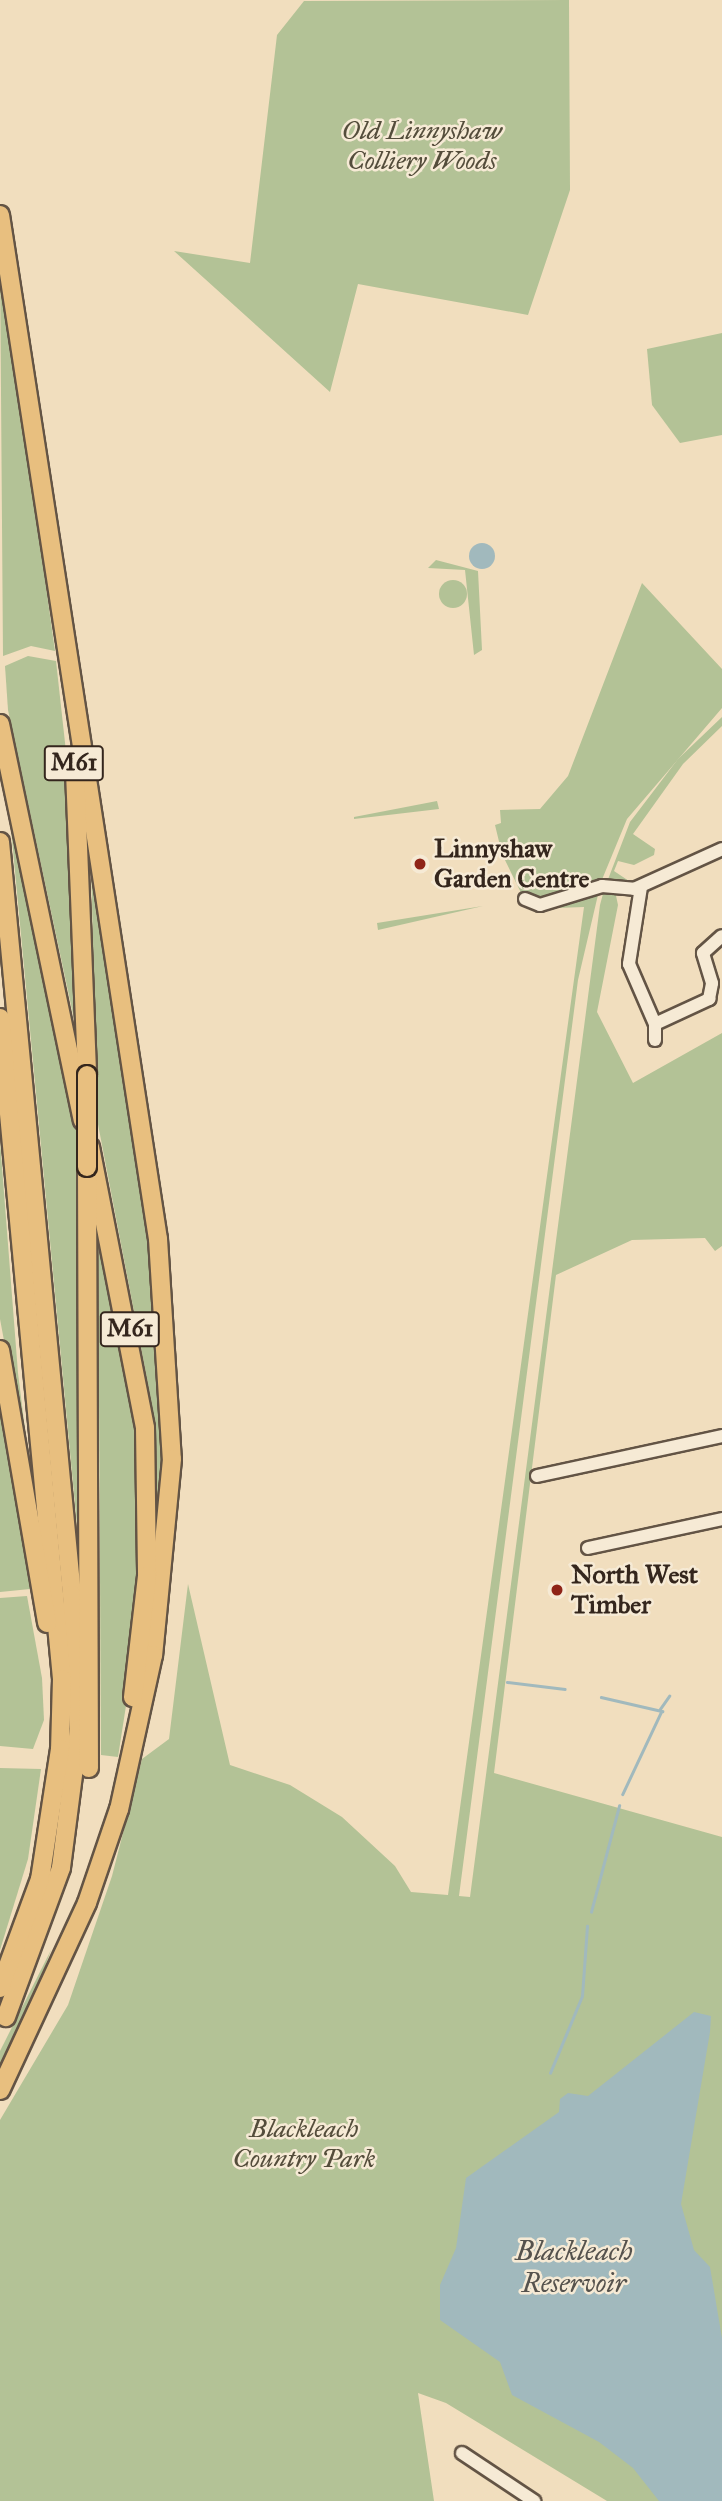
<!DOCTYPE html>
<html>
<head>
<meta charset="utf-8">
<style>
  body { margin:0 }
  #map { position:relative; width:722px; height:2501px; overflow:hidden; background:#f1debe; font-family:"IM FELL Great Primer",serif }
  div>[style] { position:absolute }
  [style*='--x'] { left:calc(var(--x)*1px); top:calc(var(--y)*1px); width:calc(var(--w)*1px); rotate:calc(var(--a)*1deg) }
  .green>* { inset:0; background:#b3c296 }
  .round { border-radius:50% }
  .water>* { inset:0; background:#a1b9bd }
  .stream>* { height:2.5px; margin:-1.25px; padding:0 1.25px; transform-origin:1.25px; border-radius:1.25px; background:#a1b9bd }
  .roads { filter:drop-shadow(2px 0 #635445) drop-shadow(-2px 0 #635445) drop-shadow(0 2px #635445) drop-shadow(0 -2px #635445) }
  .minor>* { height:12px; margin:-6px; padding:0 6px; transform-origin:6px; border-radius:6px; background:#f6ead5 }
  .highway>* { height:18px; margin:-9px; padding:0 9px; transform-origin:9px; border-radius:9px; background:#e8bf7f }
  .bridges { filter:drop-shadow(2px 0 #34261d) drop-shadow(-2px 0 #34261d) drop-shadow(0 2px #34261d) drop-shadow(0 -2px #34261d) }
  .highway-bridge>* { height:18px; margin:-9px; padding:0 9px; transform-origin:9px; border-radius:9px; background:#e8bf7f }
  .dots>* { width:19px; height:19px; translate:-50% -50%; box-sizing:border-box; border:4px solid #f6ead5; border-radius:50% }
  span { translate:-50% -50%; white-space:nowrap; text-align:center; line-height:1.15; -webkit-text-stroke:5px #f6ead5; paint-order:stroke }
  .shield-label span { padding:2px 5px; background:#f6ead5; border:2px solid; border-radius:5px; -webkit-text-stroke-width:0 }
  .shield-label { font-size:24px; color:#34261d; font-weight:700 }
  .park-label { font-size:26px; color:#544d3b; font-style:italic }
  .poi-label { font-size:26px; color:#34261d; font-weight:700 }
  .left { translate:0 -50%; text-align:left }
  .water-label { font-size:28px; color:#55524d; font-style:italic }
</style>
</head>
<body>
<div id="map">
  <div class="green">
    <i style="clip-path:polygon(569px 0,570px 190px,528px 315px,358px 284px,330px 392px,174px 251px,250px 263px,277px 35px,304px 1px)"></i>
    <i style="clip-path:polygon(0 259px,55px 651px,31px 646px,3px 656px)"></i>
    <i style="clip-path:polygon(722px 333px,722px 435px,680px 443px,652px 405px,647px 349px)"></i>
    <i style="clip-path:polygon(436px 560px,478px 571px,482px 650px,474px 655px,465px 570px,428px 568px)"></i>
    <i class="round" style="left:439px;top:580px;width:28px;height:28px"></i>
    <i style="clip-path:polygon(642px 583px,722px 669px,722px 708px,627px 819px,601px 882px,578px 980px,459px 1896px,470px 1897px,600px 905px,604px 890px,615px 891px,618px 905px,597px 1012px,633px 1083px,722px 1033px,722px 1246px,715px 1251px,705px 1238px,632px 1240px,556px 1275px,494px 1773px,722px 1837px,722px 2501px,607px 2501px,446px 2403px,418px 2393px,434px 2501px,0 2501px,0 2120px,68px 2005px,112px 1876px,142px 1759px,169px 1739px,188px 1584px,230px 1765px,290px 1785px,342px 1817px,395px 1866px,411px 1892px,448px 1895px,584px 907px,529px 909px,502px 854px,495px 825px,501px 823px,500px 810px,540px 809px,568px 776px)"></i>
    <i style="clip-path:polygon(28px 656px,56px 661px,72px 806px,80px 1047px,8px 710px,5px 666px)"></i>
    <i style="clip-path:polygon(722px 717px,722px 726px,683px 764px,633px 834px,655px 849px,654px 855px,634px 865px,618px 861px,614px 871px,629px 881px,607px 882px,630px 822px,678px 759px)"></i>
    <i style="clip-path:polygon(437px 801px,439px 809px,354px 819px,354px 817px)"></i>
    <i style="clip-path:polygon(9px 808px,80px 1137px,83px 1557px,80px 1557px)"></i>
    <i style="clip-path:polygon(91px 861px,154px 1246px,164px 1434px,157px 1531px,151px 1400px,97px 1119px)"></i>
    <i style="clip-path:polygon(483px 906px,378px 930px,377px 923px)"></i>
    <i style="clip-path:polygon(0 1141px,18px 1373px,34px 1502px,0 1319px)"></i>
    <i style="clip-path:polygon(98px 1223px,134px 1393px,143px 1527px,135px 1648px,118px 1757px,101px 1755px)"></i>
    <i style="clip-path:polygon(0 1407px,30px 1582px,30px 1589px,0 1592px)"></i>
    <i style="clip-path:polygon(27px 1596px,42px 1678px,44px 1720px,33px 1749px,0 1746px,0 1598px)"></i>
    <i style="clip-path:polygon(0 1768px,41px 1769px,28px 1859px,0 1950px)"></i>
    <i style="clip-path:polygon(51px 1950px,32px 2003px,0 2068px,0 2051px)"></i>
  </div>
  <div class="water">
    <i class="round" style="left:469px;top:543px;width:26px;height:26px"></i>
    <i style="clip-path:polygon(694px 2012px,711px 2016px,710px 2032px,681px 2204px,694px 2250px,710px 2267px,722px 2338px,722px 2501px,659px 2501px,633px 2468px,599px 2442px,512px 2395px,500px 2362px,440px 2320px,440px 2285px,456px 2248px,466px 2178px,559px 2112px,560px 2099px,568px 2093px,588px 2096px)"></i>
  </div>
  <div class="stream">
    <i style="--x:507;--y:1682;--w:58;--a:6.9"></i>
    <i style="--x:601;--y:1697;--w:63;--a:12.9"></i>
    <i style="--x:662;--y:1711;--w:92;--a:115.2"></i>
    <i style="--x:660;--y:1709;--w:16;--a:-55"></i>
    <i style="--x:591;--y:1912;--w:110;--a:-75.2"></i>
    <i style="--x:550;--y:2073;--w:83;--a:-67.4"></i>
    <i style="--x:582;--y:1996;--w:70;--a:-85.9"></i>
  </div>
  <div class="roads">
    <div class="minor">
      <i style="--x:641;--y:887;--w:78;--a:98.9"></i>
      <i style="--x:629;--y:964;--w:65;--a:66.6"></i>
      <i style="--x:655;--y:1024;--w:16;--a:90"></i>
      <i style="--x:525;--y:899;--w:16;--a:22"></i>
      <i style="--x:540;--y:905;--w:65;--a:-17"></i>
      <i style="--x:602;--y:886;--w:32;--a:5"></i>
      <i style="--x:634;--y:889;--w:97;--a:-24.4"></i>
      <i style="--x:655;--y:1024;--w:60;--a:-24.8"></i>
      <i style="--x:709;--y:999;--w:16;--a:-79"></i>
      <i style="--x:712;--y:983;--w:31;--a:-107"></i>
      <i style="--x:703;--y:953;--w:25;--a:-42"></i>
      <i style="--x:537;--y:1476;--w:189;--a:-12.2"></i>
      <i style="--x:588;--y:1548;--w:137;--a:-12.2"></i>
      <i style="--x:462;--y:2453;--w:87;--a:33.7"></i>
    </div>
    <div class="highway">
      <i style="--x:0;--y:215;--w:1036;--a:81.23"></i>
      <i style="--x:158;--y:1239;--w:220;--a:86.4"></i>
      <i style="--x:172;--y:1459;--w:197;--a:95.5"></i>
      <i style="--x:153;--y:1655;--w:158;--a:102.4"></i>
      <i style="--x:119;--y:1809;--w:99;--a:108.8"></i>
      <i style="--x:87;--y:1903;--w:206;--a:114.9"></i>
      <i style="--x:0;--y:724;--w:405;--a:78.2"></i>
      <i style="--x:75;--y:772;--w:303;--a:87.7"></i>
      <i style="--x:0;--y:842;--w:756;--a:84.54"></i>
      <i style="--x:72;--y:1595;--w:134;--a:87"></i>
      <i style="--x:79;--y:1729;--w:140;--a:97.4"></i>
      <i style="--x:61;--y:1868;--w:159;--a:110.3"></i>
      <i style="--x:0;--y:1018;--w:664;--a:84.64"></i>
      <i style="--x:62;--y:1679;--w:70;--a:91.6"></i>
      <i style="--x:60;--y:1749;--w:132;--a:98.7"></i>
      <i style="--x:40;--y:1879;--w:116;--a:110.2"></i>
      <i style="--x:90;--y:1147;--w:286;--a:78.9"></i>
      <i style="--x:145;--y:1428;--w:148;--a:89.2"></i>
      <i style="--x:147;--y:1576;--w:122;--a:96.6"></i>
      <i style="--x:87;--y:1170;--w:598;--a:89.81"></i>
      <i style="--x:0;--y:1350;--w:277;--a:80.2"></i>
    </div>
  </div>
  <div class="bridges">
    <div class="highway-bridge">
      <i style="--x:87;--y:1075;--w:92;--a:90"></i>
    </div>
  </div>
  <div class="dots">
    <i style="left:420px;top:864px;background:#8f2418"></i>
    <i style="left:557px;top:1590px;background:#8f2418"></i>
  </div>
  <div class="shield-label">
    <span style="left:74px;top:763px">M61</span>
    <span style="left:130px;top:1329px">M61</span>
  </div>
  <div class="park-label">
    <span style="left:422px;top:146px">Old Linnyshaw<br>Colliery Woods</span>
    <span style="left:304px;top:2144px">Blackleach<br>Country Park</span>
  </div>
  <div class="poi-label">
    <span class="left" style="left:434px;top:864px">Linnyshaw<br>Garden Centre</span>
    <span class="left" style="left:571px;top:1590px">North West<br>Timber</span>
  </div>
  <div class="water-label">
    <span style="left:574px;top:2267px">Blackleach<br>Reservoir</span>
  </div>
</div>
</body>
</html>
